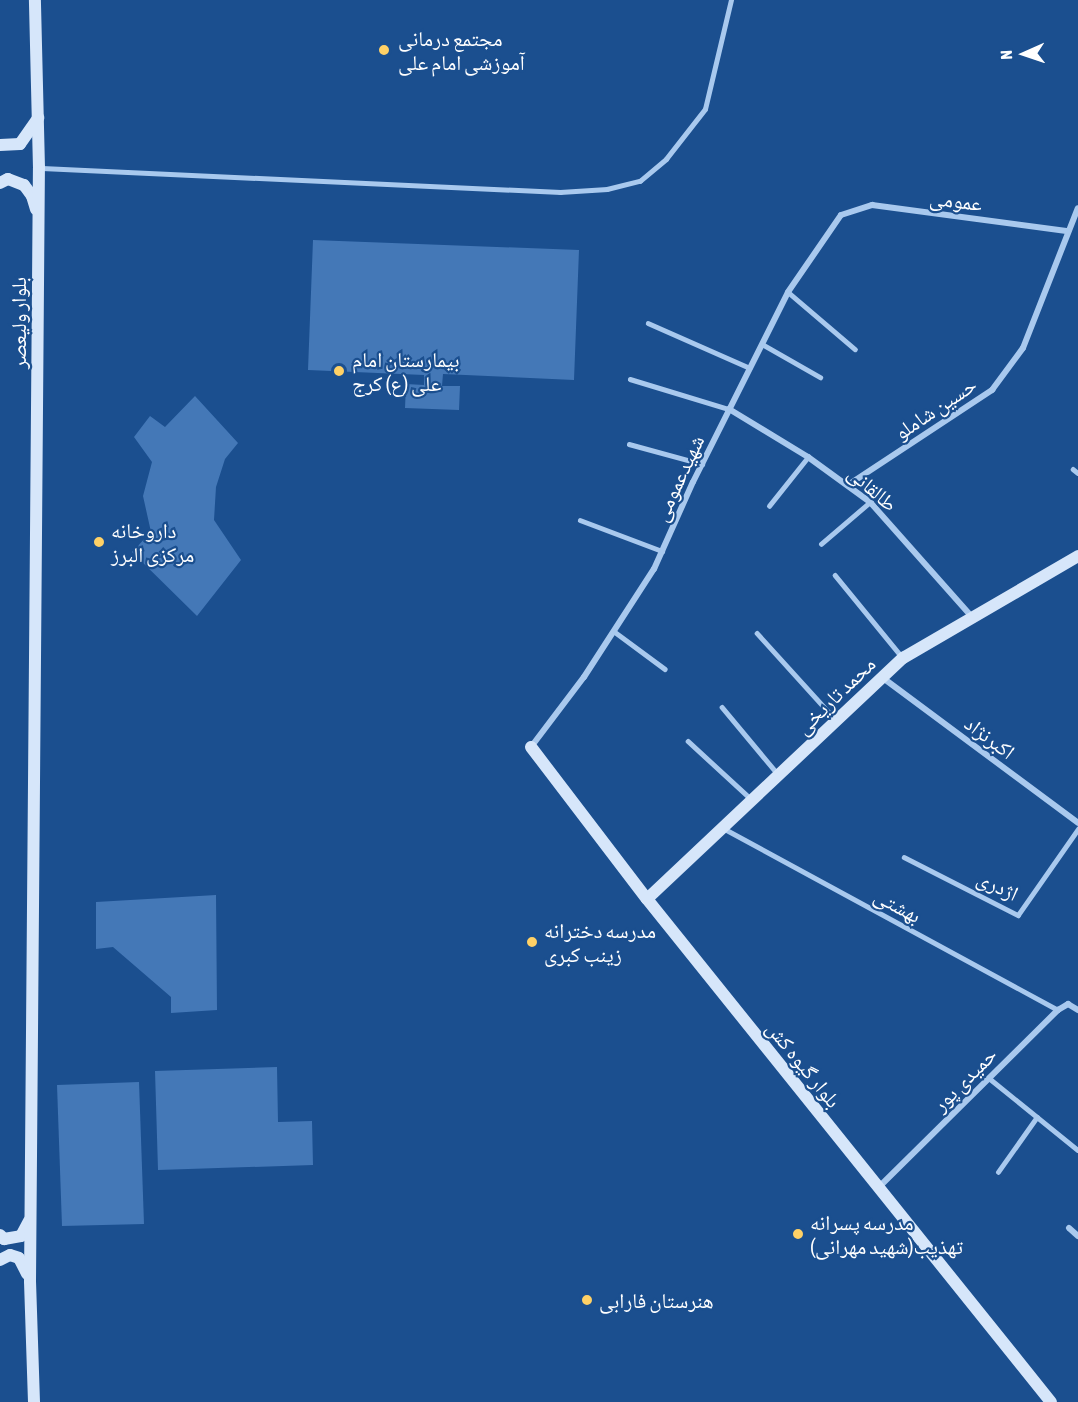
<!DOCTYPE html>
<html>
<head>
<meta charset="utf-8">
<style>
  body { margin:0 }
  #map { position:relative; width:1078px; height:1402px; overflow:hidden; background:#1b4f8f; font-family:"Asap Condensed","Noto Naskh Arabic",sans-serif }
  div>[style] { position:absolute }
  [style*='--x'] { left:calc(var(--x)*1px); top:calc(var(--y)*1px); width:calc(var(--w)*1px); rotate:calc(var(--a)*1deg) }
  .building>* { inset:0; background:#4478b7 }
  .lane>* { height:4.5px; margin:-2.25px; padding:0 2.25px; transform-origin:2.25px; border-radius:2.25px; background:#a9c9ee }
  .street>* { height:6px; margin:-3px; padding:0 3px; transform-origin:3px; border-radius:3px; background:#a9c9ee }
  .secondary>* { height:12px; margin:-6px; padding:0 6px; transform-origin:6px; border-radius:6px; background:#d6e6fa }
  .dots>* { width:16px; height:16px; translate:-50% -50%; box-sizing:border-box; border:3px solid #1b4f8f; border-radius:50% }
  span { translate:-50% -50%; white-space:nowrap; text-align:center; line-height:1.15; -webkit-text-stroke:4.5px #1b4f8f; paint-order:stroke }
  .poi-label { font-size:21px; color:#fff }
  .left { translate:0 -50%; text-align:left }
  .street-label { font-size:21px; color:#fff }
  .north { position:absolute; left:994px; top:24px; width:60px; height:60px; -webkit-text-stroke:4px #1b4f8f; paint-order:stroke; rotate:267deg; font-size:16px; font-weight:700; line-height:24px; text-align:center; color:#fff }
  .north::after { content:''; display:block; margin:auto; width:21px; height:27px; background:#fff; clip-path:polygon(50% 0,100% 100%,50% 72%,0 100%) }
</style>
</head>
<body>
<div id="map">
  <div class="building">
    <i style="clip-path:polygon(313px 240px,579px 250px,574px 380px,443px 374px,442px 386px,460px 386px,459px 410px,405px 408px,406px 384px,424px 385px,424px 375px,308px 370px)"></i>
    <i style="clip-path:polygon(195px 396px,238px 443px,225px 459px,216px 487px,214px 520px,241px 560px,197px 616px,132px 552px,151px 532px,143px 496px,152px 462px,134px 437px,150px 416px,165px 427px)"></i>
    <i style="clip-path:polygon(216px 895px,217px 1010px,171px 1013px,171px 997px,113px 947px,96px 949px,96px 902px)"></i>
    <i style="clip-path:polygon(277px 1067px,278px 1122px,312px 1121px,313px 1165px,158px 1170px,155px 1071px)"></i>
    <i style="clip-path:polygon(139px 1082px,144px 1224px,62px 1226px,57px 1085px)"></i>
  </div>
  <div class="lane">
    <i style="--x:42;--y:168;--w:519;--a:2.65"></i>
    <i style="--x:560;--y:192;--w:47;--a:-3.7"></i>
    <i style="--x:607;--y:189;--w:34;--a:-14"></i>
    <i style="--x:640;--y:181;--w:34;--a:-40"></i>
    <i style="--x:666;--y:159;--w:63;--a:-52"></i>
    <i style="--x:705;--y:109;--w:112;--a:-76.6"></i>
    <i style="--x:788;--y:292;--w:88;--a:40.4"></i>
    <i style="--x:648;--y:323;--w:111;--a:23.8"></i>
    <i style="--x:762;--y:344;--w:67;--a:29.6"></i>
    <i style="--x:630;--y:379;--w:103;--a:16.9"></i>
    <i style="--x:629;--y:444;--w:76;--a:15.3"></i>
    <i style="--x:1073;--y:469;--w:6;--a:39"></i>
    <i style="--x:769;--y:506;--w:63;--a:-51.5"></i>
    <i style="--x:580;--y:520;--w:88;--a:20.7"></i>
    <i style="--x:821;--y:544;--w:65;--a:-40.6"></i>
    <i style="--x:835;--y:575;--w:107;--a:50.7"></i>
    <i style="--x:615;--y:632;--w:62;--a:36.5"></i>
    <i style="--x:757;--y:633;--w:116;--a:47.8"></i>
    <i style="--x:722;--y:707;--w:86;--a:50.2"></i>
    <i style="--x:688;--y:741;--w:84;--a:42.6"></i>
    <i style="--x:723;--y:828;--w:381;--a:28.5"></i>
    <i style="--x:904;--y:857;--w:128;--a:27"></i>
    <i style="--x:1018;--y:915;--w:105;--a:-55.1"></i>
    <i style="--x:989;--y:1078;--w:114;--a:39"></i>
    <i style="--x:998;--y:1172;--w:67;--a:-54.7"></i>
  </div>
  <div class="street">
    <i style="--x:729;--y:409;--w:92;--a:31.3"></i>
    <i style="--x:808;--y:457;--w:77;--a:36"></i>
    <i style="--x:870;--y:502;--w:155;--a:48.4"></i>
    <i style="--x:848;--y:485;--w:173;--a:-33.4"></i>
    <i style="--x:992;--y:390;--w:52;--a:-53.6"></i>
    <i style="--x:1023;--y:348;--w:150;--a:-68.6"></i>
    <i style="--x:883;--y:678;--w:243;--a:36.6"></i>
    <i style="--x:531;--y:747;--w:88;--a:-52.9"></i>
    <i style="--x:584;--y:677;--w:129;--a:-57.1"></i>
    <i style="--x:654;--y:569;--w:95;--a:-65.9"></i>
    <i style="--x:693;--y:482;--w:212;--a:-63.4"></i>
    <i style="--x:788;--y:292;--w:93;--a:-55.5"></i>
    <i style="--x:841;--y:215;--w:33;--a:-18"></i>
    <i style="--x:872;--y:205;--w:198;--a:7.6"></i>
    <i style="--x:879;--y:1187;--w:252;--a:-44.7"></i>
    <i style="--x:1058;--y:1010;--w:12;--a:-31"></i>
    <i style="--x:1068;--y:1004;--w:12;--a:31"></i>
    <i style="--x:1069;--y:1228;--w:12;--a:42"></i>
  </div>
  <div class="secondary">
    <i style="--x:0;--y:145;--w:20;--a:-3"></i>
    <i style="--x:20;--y:144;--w:32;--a:-55"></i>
    <i style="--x:0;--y:183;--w:9;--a:-27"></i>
    <i style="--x:8;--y:179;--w:17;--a:21"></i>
    <i style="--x:24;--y:185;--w:14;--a:54"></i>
    <i style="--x:32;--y:196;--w:14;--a:73"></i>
    <i style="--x:531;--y:747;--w:191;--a:52.7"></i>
    <i style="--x:647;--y:899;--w:645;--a:51.23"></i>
    <i style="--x:647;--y:899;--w:352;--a:-43.3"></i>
    <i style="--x:903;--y:658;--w:203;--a:-30.2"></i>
    <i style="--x:0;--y:1235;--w:6;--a:45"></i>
    <i style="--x:4;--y:1239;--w:17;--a:-10"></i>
    <i style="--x:21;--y:1236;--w:17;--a:-62"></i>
    <i style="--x:0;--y:1260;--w:11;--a:-27"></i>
    <i style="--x:10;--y:1255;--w:9;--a:18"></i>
    <i style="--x:19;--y:1258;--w:18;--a:63"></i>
    <i style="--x:34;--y:1402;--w:121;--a:-91.9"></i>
    <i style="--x:30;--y:1281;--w:1113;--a:-89.54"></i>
    <i style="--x:39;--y:168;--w:168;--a:-91.4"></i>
  </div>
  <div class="dots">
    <i style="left:384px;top:50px;background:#ffd166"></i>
    <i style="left:339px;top:371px;background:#ffd166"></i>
    <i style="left:99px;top:542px;background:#ffd166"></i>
    <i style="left:532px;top:942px;background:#ffd166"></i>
    <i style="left:798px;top:1234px;background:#ffd166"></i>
    <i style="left:587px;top:1300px;background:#ffd166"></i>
  </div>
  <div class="poi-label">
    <span class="left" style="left:398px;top:50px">مجتمع درمانی<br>آموزشی امام علی</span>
    <span class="left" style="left:352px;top:371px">بیمارستان امام<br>علی (ع) کرج</span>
    <span class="left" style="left:111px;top:542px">داروخانه<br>مرکزی البرز</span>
    <span class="left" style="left:544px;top:942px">مدرسه دخترانه<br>زینب کبری</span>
    <span class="left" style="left:810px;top:1234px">مدرسه پسرانه<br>تهذیب(شهید مهرانی)</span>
    <span class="left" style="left:599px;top:1300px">هنرستان فارابی</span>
  </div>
  <div class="street-label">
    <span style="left:956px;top:200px;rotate:7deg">عمومی</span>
    <span style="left:18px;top:323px;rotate:-90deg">بلوار ولیعصر</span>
    <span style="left:935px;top:408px;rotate:-34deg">حسین شاملو</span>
    <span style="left:678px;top:478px;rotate:-65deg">شهیدعمومی</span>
    <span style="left:873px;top:488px;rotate:41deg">طالقانی</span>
    <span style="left:835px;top:695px;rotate:-44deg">محمد تاریخی</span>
    <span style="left:990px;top:737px;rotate:37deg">اکبرنژاد</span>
    <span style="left:998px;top:885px;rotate:25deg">اژدری</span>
    <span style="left:898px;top:905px;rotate:28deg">بهشتی</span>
    <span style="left:804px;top:1064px;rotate:51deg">بلوار گیوه کش</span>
    <span style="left:964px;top:1079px;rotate:-45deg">حمیدی پور</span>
  </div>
  <div class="north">N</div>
</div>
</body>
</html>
